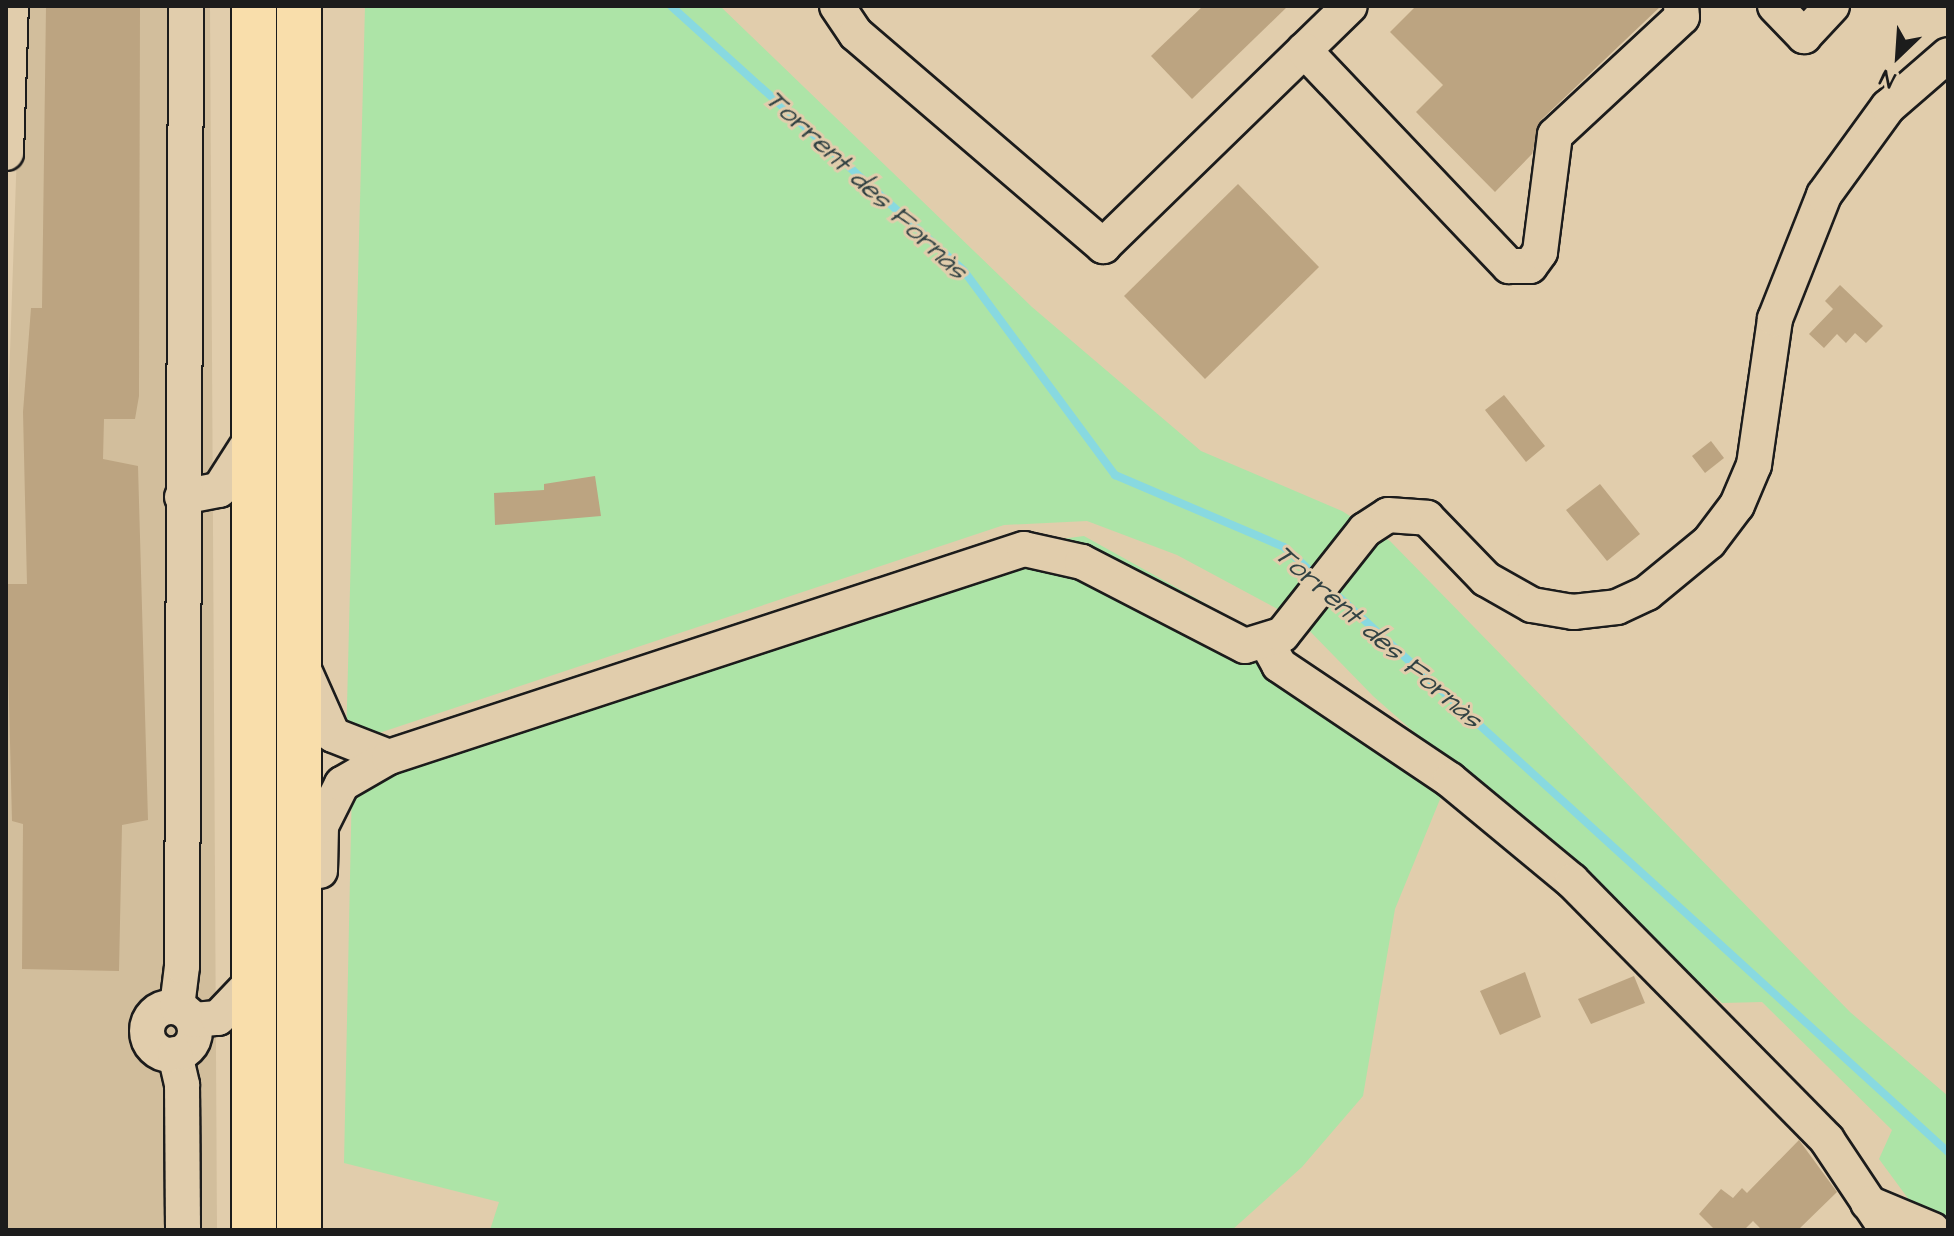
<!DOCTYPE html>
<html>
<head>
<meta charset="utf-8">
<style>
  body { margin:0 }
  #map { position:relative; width:1954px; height:1236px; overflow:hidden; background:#e1cdac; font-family:"Architects Daughter",sans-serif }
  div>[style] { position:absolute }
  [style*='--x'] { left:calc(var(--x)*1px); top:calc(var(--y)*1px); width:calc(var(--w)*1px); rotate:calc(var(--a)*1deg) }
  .built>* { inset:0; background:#d2be9c }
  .green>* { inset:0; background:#ade4a7 }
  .stream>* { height:8px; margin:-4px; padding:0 4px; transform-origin:4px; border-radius:4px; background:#88d9e0 }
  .building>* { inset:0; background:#bca481 }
  .roads { filter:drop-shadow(2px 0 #1c1c1c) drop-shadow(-2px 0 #1c1c1c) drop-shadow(0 2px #1c1c1c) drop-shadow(0 -2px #1c1c1c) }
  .minor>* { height:34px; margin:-17px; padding:0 17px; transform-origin:17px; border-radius:17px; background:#e1cdac }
  .minor>.ring { margin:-17px; padding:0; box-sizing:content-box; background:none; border:34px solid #e1cdac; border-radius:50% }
  .major>* { height:44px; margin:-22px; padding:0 22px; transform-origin:22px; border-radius:22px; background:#f9deab }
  span { translate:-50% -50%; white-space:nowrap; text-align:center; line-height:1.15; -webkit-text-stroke:6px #e1cdac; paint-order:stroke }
  .water-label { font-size:28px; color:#324243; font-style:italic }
  .frame { position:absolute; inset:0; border:8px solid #1c1c1c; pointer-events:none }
  .north { position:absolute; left:1858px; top:16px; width:80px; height:80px; -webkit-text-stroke:6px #e1cdac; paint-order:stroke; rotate:205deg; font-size:22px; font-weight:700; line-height:32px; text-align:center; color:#1c1c1c }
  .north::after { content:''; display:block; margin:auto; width:28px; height:36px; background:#1c1c1c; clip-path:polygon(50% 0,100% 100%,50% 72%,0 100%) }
</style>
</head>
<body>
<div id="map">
  <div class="built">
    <i style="clip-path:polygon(22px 6px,210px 6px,217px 1230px,6px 1230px,6px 468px)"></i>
  </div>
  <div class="green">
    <i style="clip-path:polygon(365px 6px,720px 6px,1032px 307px,1201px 451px,1342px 511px,1390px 541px,1850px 1012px,1948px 1096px,1948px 1224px,1918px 1212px,1879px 1159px,1892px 1130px,1762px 1002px,1722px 1003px,1373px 696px,1300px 621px,1177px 555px,1087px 521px,1004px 525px,346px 744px)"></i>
    <i style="clip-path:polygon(1084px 536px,1291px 651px,1443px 792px,1395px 909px,1363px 1096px,1302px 1167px,1232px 1230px,490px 1230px,499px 1202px,344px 1163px,352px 782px,1024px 544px)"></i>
  </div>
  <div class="stream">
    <i style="--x:671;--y:6;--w:395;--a:42.1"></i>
    <i style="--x:964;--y:271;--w:254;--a:53.5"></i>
    <i style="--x:1115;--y:475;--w:184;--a:23.1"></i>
    <i style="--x:1284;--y:547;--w:46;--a:42.4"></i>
    <i style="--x:1328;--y:587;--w:839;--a:42.34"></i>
  </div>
  <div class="building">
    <i style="clip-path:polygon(46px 6px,140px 6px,139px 396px,135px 419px,104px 419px,103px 459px,138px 466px,148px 820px,122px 825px,119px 971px,22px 969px,23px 824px,12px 821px,6px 584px,27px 584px,23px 412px,31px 308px,42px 308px)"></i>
    <i style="clip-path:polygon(1203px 6px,1288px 6px,1192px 99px,1151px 56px)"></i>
    <i style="clip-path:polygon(1416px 6px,1661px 6px,1541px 120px,1532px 154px,1495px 192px,1416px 112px,1443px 85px,1390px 32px)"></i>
    <i style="clip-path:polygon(1238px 184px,1319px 267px,1205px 379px,1124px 296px)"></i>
    <i style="clip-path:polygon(1840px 285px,1883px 326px,1866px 343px,1855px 333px,1846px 343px,1837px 334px,1824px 348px,1809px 334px,1833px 309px,1825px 301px)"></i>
    <i style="clip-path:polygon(1504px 395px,1545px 446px,1526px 462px,1485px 410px)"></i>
    <i style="clip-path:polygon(1711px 441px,1724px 458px,1705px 473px,1692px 456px)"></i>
    <i style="clip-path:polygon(595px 476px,601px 516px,495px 525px,494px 493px,544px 490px,544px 484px)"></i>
    <i style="clip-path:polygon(1600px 484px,1640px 534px,1607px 561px,1566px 510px)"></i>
    <i style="clip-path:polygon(1525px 972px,1541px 1017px,1500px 1035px,1480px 991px)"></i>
    <i style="clip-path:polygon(1634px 976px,1645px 1003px,1591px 1024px,1578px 999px)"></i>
    <i style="clip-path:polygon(1799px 1140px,1837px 1192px,1798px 1230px,1762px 1230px,1753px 1221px,1744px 1230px,1715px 1230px,1699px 1214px,1721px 1189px,1733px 1198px,1742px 1188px,1747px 1193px)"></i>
  </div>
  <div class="roads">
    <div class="minor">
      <i style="--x:837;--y:6;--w:34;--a:56"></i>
      <i style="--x:856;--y:34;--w:326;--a:40.6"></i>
      <i style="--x:1103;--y:246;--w:344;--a:-44.2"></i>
      <i style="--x:1775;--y:6;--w:42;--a:46"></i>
      <i style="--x:1804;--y:36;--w:41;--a:-47"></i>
      <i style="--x:1304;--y:50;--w:298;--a:46.5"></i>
      <i style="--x:1509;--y:266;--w:21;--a:0"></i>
      <i style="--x:1530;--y:266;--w:17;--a:-54"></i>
      <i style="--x:1540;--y:252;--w:118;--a:-82.7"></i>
      <i style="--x:1555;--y:135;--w:173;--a:-42.9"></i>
      <i style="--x:1682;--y:17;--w:11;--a:-95"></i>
      <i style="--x:6;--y:153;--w:147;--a:-88.1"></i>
      <i style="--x:182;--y:497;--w:38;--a:-11"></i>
      <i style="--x:219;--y:490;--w:65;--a:-57.5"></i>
      <i style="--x:1267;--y:643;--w:25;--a:61"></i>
      <i style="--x:1279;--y:665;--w:206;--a:33.9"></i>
      <i style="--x:1450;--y:780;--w:158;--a:39.6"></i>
      <i style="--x:1572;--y:881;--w:363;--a:45.4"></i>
      <i style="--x:1827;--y:1140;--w:108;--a:56.3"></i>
      <i style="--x:304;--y:670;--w:71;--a:66"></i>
      <i style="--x:333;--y:735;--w:60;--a:21.4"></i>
      <i style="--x:320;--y:871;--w:45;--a:-88.7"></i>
      <i style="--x:321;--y:826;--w:47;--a:-63.4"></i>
      <i style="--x:342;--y:784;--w:54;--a:-29.9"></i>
      <i style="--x:389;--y:757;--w:668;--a:-18.14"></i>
      <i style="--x:1024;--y:549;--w:59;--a:12.6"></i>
      <i style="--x:1082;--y:562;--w:183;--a:27.3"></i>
      <i style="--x:1245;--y:646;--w:39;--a:-17"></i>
      <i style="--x:1282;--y:635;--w:134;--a:-51.7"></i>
      <i style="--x:1365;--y:530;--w:27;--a:-33"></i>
      <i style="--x:1388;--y:515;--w:39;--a:4"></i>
      <i style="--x:1427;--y:518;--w:85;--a:46"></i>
      <i style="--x:1486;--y:579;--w:53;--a:29.5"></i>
      <i style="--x:1532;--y:605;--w:42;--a:9.7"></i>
      <i style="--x:1573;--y:612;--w:44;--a:-6.5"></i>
      <i style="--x:1617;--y:607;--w:33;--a:-25"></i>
      <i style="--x:1647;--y:593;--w:80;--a:-39.4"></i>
      <i style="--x:1709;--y:542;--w:46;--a:-52.9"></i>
      <i style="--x:1737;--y:505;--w:43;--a:-67"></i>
      <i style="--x:1754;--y:465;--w:148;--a:-81.8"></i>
      <i style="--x:1775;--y:319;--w:133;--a:-68.4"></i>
      <i style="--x:1824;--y:195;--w:109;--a:-54"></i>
      <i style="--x:1888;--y:107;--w:79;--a:-40.9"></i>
      <i class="ring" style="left:147px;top:1007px;width:14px;height:14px"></i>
      <i style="--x:177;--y:1007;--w:41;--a:-83"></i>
      <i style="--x:182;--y:966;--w:960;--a:-89.76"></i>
      <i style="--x:193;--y:1020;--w:25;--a:-5"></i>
      <i style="--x:218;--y:1018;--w:54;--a:-46.5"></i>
      <i style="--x:175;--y:1054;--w:32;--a:77"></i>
      <i style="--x:182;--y:1085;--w:145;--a:89.6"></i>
      <i style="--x:1868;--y:1203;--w:70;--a:22.6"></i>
    </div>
    <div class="major">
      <i style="--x:254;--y:6;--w:1224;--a:90"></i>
      <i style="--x:299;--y:6;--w:1224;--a:90"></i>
    </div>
  </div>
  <div class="water-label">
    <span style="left:866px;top:185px;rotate:43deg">Torrent des Fornàs</span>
    <span style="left:1378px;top:637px;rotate:41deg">Torrent des Fornàs</span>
  </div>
  <div class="frame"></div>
  <div class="north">N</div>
</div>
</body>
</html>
